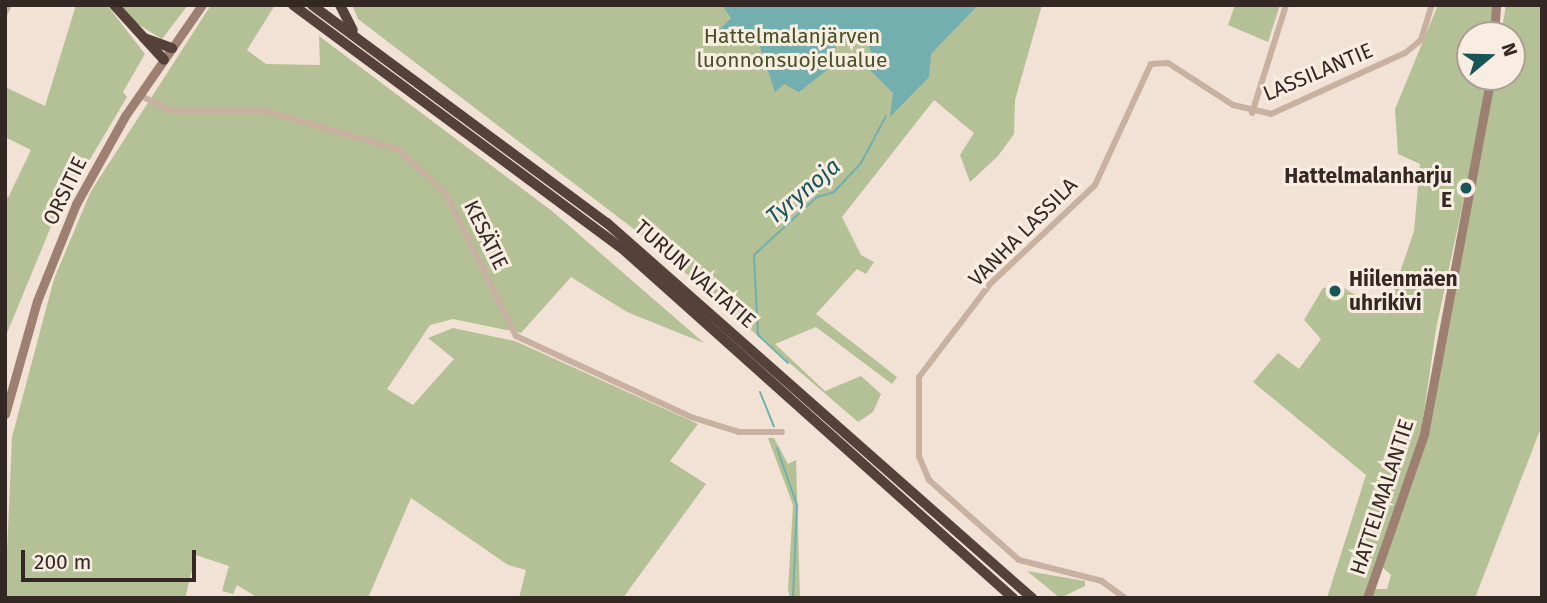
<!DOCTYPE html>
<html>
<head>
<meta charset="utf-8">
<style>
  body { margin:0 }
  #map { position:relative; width:1547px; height:603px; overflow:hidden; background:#f1e2d5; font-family:"Fira Sans",sans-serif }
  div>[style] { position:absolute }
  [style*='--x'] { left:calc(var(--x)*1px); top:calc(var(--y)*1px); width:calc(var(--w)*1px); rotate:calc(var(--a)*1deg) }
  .green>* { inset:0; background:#b4c095 }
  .water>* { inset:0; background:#73afaf }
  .stream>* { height:2px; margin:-1px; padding:0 1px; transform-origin:1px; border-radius:1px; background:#73afaf }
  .street>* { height:6px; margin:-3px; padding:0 3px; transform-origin:3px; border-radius:3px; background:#c9b1a1 }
  .secondary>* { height:9px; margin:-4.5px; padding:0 4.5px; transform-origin:4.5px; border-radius:4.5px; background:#9d8072 }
  .highway>* { height:10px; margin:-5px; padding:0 5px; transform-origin:5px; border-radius:5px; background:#55413a }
  .dots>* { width:19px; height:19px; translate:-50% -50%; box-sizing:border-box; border:4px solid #f9ede1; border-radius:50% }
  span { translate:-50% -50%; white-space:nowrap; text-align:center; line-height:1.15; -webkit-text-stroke:6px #f9ede1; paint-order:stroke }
  .park-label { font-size:21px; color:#455227 }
  .street-label { font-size:21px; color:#332824 }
  .poi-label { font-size:21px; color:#332824; font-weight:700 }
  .right { translate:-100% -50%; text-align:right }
  .left { translate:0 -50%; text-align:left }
  .water-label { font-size:23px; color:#185556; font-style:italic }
  .frame { position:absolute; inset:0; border:7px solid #332824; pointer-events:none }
  .north { position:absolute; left:1456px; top:21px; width:70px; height:70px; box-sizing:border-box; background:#f9ede1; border:2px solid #aa9e95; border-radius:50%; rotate:71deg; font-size:19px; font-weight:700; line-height:28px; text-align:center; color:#332824 }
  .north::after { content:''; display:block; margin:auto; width:24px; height:32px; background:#185556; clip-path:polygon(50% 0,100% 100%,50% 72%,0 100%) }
  .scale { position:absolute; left:21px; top:550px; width:175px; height:32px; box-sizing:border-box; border:4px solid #332824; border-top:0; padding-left:9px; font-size:21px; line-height:24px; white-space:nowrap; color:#332824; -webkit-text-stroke:5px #f9ede1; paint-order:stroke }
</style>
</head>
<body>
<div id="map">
  <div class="green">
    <i style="clip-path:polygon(76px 5px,107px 5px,145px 54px,123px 92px,127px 97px,77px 181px,71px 178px,5px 338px,5px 204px,31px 150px,5px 137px,5px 87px,45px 106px)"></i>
    <i style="clip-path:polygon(121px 5px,188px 5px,162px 39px,131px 20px)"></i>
    <i style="clip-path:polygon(211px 5px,275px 5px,247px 50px,266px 64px,320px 65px,319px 36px,552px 211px,704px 343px,627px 312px,571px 277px,521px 333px,453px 319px,430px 325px,387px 389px,413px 405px,454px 359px,428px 338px,453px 328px,515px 341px,698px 424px,670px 461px,706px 484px,623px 598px,519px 598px,526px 570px,508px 565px,411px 498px,368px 598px,258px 598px,237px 585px,233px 594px,222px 591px,229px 566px,196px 555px,185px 598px,5px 598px,12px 437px,54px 279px,91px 191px)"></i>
    <i style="clip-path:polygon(352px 5px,1042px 5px,1015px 100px,1014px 134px,998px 156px,970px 182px,960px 155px,974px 133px,934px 100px,842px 217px,861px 255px,874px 262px,866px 274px,857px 269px,816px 314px,897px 377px,892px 384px,816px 327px,775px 344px,825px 391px,861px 376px,881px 394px,873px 412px,858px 422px,639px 233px,358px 19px)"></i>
    <i style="clip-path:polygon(1235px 5px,1280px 5px,1268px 42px,1228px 25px)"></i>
    <i style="clip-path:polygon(1438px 5px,1494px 5px,1492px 35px,1470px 35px,1470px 77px,1488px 77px,1484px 105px,1436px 329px,1421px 433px,1365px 598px,1327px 598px,1366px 475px,1253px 382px,1278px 353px,1299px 369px,1321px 339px,1304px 320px,1323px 288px,1339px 285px,1386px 314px,1414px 231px,1420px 164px,1398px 154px,1395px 109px)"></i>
    <i style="clip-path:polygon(1506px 5px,1542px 5px,1542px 425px,1475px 598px,1370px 598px,1373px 589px,1387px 589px,1391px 575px,1381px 566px,1420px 458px,1495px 77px,1512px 77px,1512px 35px,1501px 35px)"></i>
    <i style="clip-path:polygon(768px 438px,774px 438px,788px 464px,796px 460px,800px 598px,790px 598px,788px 590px,793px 505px)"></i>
    <i style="clip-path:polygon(1027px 571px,1085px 581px,1085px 586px,1060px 598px)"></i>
  </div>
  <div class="water">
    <i style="clip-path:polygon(722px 5px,978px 5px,931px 54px,929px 77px,890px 117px,893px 93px,869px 69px,874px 58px,865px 39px,838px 41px,827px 70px,799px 92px,784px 84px,775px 92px,757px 38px,743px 28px,731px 47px,717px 32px,731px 18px)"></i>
  </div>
  <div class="stream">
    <i style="--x:788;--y:363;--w:41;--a:-137"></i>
    <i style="--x:758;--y:335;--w:80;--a:-92.9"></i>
    <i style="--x:754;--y:255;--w:86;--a:-42.6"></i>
    <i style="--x:817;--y:197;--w:18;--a:-16"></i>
    <i style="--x:834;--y:192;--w:40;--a:-47"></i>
    <i style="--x:861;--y:163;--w:53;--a:-62"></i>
    <i style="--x:760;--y:392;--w:37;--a:68"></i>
    <i style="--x:777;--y:448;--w:60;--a:70.7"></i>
    <i style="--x:797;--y:505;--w:93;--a:92.5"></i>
  </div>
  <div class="street">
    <i style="--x:5;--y:13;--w:9;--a:-63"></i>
    <i style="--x:139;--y:95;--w:37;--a:26"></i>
    <i style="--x:172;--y:111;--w:93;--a:0"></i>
    <i style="--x:265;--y:111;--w:138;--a:15.9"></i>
    <i style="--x:398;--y:149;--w:66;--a:43.2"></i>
    <i style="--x:446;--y:194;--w:158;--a:63.8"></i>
    <i style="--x:516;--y:336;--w:193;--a:24.8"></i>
    <i style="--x:691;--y:417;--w:50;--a:17.4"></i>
    <i style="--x:739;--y:432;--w:43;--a:0"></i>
    <i style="--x:1252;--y:113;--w:113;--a:-72.5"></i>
    <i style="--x:5;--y:199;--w:2;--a:27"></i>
    <i style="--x:1125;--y:598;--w:29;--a:-144"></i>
    <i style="--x:1102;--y:581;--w:86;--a:-165.8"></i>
    <i style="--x:1019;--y:560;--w:120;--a:-138.4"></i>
    <i style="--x:929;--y:480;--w:26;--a:-113"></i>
    <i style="--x:919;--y:456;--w:79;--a:-90"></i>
    <i style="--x:919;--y:377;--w:117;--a:-52.6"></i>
    <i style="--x:990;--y:284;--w:144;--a:-43.3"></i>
    <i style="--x:1095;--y:185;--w:133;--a:-65.2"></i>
    <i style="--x:1151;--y:64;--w:17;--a:-3"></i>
    <i style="--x:1168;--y:63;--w:77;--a:32.9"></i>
    <i style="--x:1233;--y:105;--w:39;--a:13"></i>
    <i style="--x:1271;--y:114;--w:147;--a:-24.5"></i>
    <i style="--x:1405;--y:53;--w:21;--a:-39"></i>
    <i style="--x:1421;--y:40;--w:37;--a:-73"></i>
  </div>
  <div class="secondary">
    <i style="--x:1494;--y:35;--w:30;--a:-86"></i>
    <i style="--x:5;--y:414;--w:117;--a:-74.2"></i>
    <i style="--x:37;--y:301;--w:105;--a:-68.1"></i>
    <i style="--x:76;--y:204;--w:101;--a:-60.9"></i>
    <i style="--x:125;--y:116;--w:135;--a:-55.3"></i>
    <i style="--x:1367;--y:598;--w:174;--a:-70.8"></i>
    <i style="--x:1424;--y:434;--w:363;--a:-79.4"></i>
  </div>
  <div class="highway">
    <i style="--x:114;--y:5;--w:74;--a:47.7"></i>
    <i style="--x:293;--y:5;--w:413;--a:36.5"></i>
    <i style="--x:625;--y:251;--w:521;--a:41.81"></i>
    <i style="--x:312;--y:5;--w:367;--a:36.5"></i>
    <i style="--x:607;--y:223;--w:567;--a:41.42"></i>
    <i style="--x:340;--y:5;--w:28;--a:63"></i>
    <i style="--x:144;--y:38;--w:30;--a:20"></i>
  </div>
  <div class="dots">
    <i style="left:1466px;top:188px;background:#185556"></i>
    <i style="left:1335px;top:291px;background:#185556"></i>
  </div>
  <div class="park-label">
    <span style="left:792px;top:48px">Hattelmalanjärven<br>luonnonsuojelualue</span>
  </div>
  <div class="street-label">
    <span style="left:1318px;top:72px;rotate:-23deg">LASSILANTIE</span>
    <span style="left:65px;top:191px;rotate:-64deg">ORSITIE</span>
    <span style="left:1023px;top:232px;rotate:-45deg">VANHA LASSILA</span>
    <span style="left:486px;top:235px;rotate:64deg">KESÄTIE</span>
    <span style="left:695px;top:274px;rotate:41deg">TURUN VALTATIE</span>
    <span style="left:1382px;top:497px;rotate:-72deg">HATTELMALANTIE</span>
  </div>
  <div class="poi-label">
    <span class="right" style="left:1452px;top:188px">Hattelmalanharju<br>E</span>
    <span class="left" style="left:1349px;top:291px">Hiilenmäen<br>uhrikivi</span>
  </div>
  <div class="water-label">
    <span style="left:803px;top:191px;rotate:-40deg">Tyrynoja</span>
  </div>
  <div class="frame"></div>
  <div class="north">N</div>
  <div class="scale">200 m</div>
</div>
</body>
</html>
